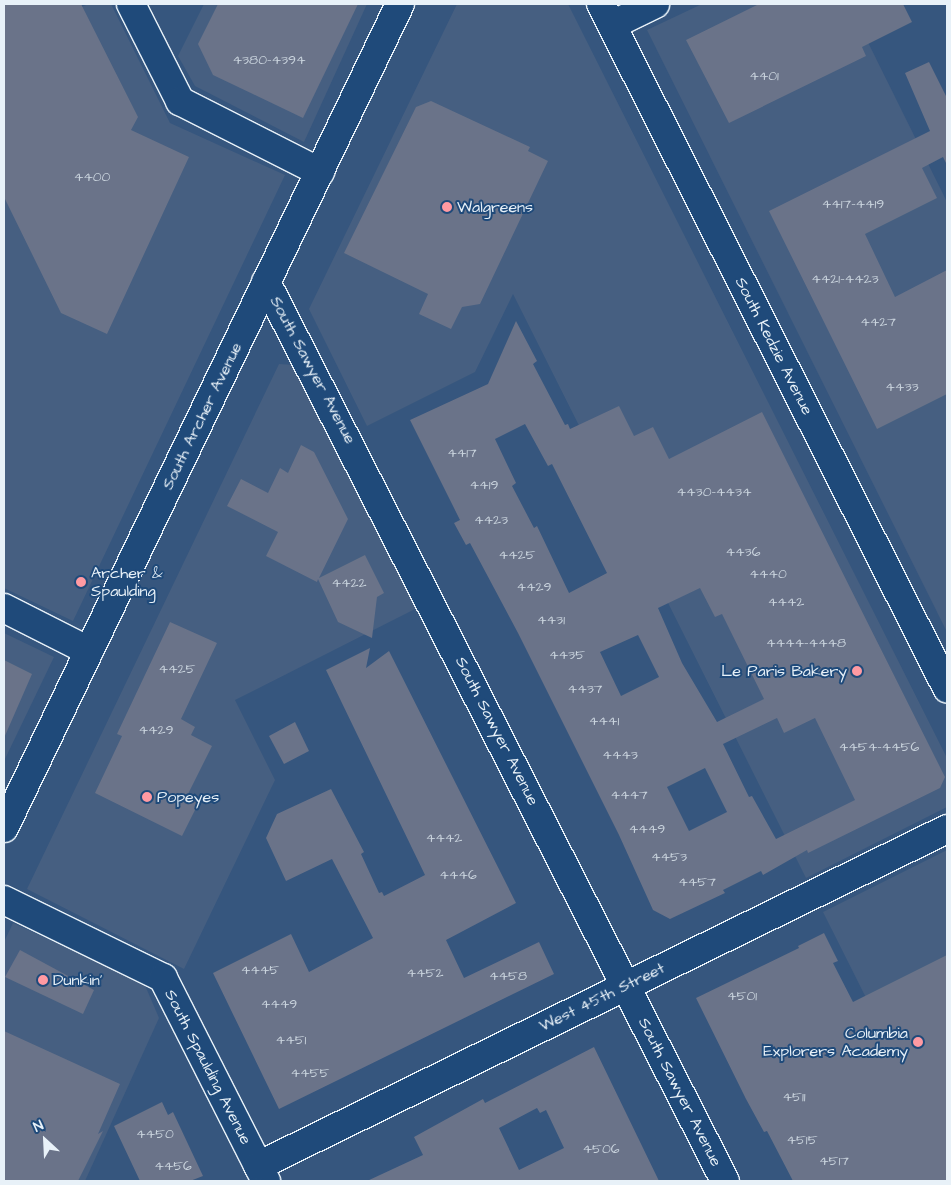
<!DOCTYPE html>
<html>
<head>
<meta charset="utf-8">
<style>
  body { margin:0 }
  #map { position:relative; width:951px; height:1185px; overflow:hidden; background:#36567e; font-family:"Architects Daughter",sans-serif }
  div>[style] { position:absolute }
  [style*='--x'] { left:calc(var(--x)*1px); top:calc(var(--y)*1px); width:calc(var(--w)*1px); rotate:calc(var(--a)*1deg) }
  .built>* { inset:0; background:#465f81 }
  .building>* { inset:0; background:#6a7389 }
  .roads { filter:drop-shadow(1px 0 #e8f1f8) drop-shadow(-1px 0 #e8f1f8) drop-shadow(0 1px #e8f1f8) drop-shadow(0 -1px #e8f1f8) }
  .minor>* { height:28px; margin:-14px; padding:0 14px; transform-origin:14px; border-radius:14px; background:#1f4a7a }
  .secondary>* { height:28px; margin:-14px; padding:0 14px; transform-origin:14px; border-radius:14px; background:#1f4a7a }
  .dots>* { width:14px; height:14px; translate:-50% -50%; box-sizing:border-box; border:2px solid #1f4a7a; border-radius:50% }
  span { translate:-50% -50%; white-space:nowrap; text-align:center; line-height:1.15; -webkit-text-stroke:4px #1f4a7a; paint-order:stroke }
  .number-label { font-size:14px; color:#c8d2dc }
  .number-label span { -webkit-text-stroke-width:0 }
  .poi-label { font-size:16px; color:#e8f1f8 }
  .left { translate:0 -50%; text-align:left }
  .right { translate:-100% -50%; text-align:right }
  .street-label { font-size:16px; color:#e8f1f8 }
  .frame { position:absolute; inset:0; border:5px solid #e8f1f8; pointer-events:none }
  .north { position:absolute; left:20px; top:1115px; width:50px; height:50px; -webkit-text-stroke:4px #1f4a7a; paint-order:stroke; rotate:335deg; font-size:14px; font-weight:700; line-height:20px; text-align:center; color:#e8f1f8 }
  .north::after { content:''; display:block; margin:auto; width:18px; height:22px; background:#e8f1f8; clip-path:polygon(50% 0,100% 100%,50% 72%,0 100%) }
</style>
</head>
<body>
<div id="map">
  <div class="built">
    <i style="clip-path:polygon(88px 4px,111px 4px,170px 123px,285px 175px,73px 621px,4px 588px,4px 44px)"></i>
    <i style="clip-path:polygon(204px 4px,367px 4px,304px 142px,195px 86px,178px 56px)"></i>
    <i style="clip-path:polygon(457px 4px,568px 4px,947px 758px,947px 807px,806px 878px,513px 294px,475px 372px,367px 426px,309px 309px)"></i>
    <i style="clip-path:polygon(702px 4px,849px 4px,947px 202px,947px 632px,647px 30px)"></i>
    <i style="clip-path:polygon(279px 364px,294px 365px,417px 608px,235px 700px,275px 780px,184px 969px,27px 889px)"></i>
    <i style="clip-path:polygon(4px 633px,54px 657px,4px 761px)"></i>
    <i style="clip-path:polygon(947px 850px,947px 1159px,823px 912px)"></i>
    <i style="clip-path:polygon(13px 923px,144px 983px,159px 1018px,85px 1181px,4px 1181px,4px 942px)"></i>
  </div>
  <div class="building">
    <i style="clip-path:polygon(4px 4px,81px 4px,138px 117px,131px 130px,189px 157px,107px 334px,61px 313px,4px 197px)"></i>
    <i style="clip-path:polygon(218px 4px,358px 4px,303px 118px,213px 75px,198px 44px)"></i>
    <i style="clip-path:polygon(759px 4px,903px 4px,912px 22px,862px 47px,866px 56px,729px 123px,686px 40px)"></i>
    <i style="clip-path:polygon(929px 62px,947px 98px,947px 165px,943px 157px,922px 168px,937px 198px,865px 234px,895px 297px,947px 270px,947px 394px,877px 429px,769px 211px,930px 131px,905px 73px)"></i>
    <i style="clip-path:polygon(431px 101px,530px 147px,528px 151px,548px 161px,480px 304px,462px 307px,451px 329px,419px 314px,428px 294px,344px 253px,416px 107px)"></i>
    <i style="clip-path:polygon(evenodd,516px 321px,537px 361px,533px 364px,565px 425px,568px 424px,570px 429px,619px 406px,634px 436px,653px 427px,669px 459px,762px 412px,945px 777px,940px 788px,808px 853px,807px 850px,763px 875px,761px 871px,723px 890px,725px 893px,670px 919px,653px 910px,619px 835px,518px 633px,470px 543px,466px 545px,454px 523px,460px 520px,410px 420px,488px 384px,516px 321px,525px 424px,548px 466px,552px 464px,607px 573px,569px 593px,537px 526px,534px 528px,512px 486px,516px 483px,495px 439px,525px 424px,516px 321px,700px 588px,715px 617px,722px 614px,764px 699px,717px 722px,682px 663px,658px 608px,700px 588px,516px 321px,638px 635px,659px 677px,621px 696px,600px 652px,638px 635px,516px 321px,777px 718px,784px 733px,815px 718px,855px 800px,776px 839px,752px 796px,749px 797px,723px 744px,777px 718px,516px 321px,705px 768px,727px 812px,689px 831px,667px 787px,705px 768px)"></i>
    <i style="clip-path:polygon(301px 445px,314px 452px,348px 519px,319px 578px,365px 555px,384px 593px,377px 597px,372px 638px,338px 622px,318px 579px,317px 582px,266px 556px,278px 532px,227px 506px,241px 479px,268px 493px,280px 468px,288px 473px)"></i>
    <i style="clip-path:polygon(170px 622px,217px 643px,181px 719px,195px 727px,191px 735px,212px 746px,188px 794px,200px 800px,182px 836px,95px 793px,122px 736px,117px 734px)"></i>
    <i style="clip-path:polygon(370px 648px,366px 668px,389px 651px,516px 903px,446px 940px,464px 978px,539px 942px,554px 974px,279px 1109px,213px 973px,291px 934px,309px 972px,373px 938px,332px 859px,286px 881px,266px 838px,277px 814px,331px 789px,364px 852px,361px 854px,379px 893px,382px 892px,384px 896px,425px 875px,326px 670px)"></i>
    <i style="clip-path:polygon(4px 660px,32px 674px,4px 738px)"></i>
    <i style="clip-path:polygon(295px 722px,309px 751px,284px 764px,269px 736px)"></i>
    <i style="clip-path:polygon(824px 933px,838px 961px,833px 963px,853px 1002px,947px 955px,947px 1181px,793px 1181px,767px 1131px,764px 1132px,746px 1099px,696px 998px,799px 948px,798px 946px)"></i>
    <i style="clip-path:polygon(20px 950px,94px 990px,83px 1014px,5px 977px)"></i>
    <i style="clip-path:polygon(4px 1031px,120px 1084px,98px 1134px,103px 1131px,78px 1181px,4px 1181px)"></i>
    <i style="clip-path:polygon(evenodd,594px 1047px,659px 1181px,367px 1181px,423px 1155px,414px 1137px,483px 1099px,485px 1103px,594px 1047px,537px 1108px,540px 1113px,546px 1110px,564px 1148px,519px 1170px,499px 1128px,537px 1108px)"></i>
    <i style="clip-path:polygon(162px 1102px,168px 1115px,173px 1112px,203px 1176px,190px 1181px,140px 1181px,114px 1126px)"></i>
  </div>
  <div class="roads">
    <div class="minor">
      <i style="--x:131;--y:4;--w:109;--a:63.2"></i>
      <i style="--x:180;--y:101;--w:157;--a:26.9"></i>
      <i style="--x:612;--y:25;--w:48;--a:-26"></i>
      <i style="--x:266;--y:282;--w:1009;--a:62.95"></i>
      <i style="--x:4;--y:608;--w:95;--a:26.8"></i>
      <i style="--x:4;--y:900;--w:177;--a:26.1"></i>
      <i style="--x:163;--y:978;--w:228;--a:63.1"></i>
      <i style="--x:258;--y:1166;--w:767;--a:-26.06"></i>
    </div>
    <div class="secondary">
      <i style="--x:601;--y:4;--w:767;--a:63.17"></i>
      <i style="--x:4;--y:828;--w:914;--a:-64.33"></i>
    </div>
  </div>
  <div class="dots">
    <i style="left:447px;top:207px;background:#ff9aa2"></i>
    <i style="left:81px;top:582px;background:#ff9aa2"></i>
    <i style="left:857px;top:671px;background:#ff9aa2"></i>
    <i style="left:147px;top:797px;background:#ff9aa2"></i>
    <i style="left:43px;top:980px;background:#ff9aa2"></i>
    <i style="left:918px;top:1042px;background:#ff9aa2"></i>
  </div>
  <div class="number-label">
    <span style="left:269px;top:60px">4380-4394</span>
    <span style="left:764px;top:76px">4401</span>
    <span style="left:92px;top:177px">4400</span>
    <span style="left:853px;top:204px">4417-4419</span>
    <span style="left:845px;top:279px">4421-4423</span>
    <span style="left:878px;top:322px">4427</span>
    <span style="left:902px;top:387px">4433</span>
    <span style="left:462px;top:453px">4417</span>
    <span style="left:484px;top:485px">4419</span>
    <span style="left:714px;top:492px">4430-4434</span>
    <span style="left:491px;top:520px">4423</span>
    <span style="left:743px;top:552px">4436</span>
    <span style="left:517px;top:555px">4425</span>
    <span style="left:768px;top:574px">4440</span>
    <span style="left:349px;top:583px">4422</span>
    <span style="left:534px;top:587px">4429</span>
    <span style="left:786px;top:602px">4442</span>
    <span style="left:551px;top:620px">4431</span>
    <span style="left:806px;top:643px">4444-4448</span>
    <span style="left:567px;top:655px">4435</span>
    <span style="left:177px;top:669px">4425</span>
    <span style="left:585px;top:689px">4437</span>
    <span style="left:604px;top:721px">4441</span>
    <span style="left:156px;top:730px">4429</span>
    <span style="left:879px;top:747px">4454-4456</span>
    <span style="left:620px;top:755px">4443</span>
    <span style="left:629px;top:795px">4447</span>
    <span style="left:647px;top:829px">4449</span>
    <span style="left:444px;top:838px">4442</span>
    <span style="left:669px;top:857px">4453</span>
    <span style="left:458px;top:875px">4446</span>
    <span style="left:697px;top:882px">4457</span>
    <span style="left:260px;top:970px">4445</span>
    <span style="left:425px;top:973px">4452</span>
    <span style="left:508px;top:976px">4458</span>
    <span style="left:742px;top:996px">4501</span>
    <span style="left:279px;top:1004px">4449</span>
    <span style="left:291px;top:1040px">4451</span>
    <span style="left:310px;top:1073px">4455</span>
    <span style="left:794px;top:1097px">4511</span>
    <span style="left:155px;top:1134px">4450</span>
    <span style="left:802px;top:1140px">4515</span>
    <span style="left:601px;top:1149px">4506</span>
    <span style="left:834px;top:1161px">4517</span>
    <span style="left:173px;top:1166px">4456</span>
  </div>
  <div class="poi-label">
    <span class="left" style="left:457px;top:207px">Walgreens</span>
    <span class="left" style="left:91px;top:582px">Archer &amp;<br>Spaulding</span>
    <span class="right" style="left:847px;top:671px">Le Paris Bakery</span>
    <span class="left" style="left:157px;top:797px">Popeyes</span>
    <span class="left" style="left:53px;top:980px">Dunkin'</span>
    <span class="right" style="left:908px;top:1042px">Columbia<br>Explorers Academy</span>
  </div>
  <div class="street-label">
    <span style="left:774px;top:346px;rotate:63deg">South Kedzie Avenue</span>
    <span style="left:313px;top:370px;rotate:62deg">South Sawyer Avenue</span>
    <span style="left:202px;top:416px;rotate:-64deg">South Archer Avenue</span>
    <span style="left:497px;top:731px;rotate:63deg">South Sawyer Avenue</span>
    <span style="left:602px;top:997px;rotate:-26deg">West 45th Street</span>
    <span style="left:208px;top:1067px;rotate:63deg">South Spaulding Avenue</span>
    <span style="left:680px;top:1092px;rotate:63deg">South Sawyer Avenue</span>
  </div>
  <div class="frame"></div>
  <div class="north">N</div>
</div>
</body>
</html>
